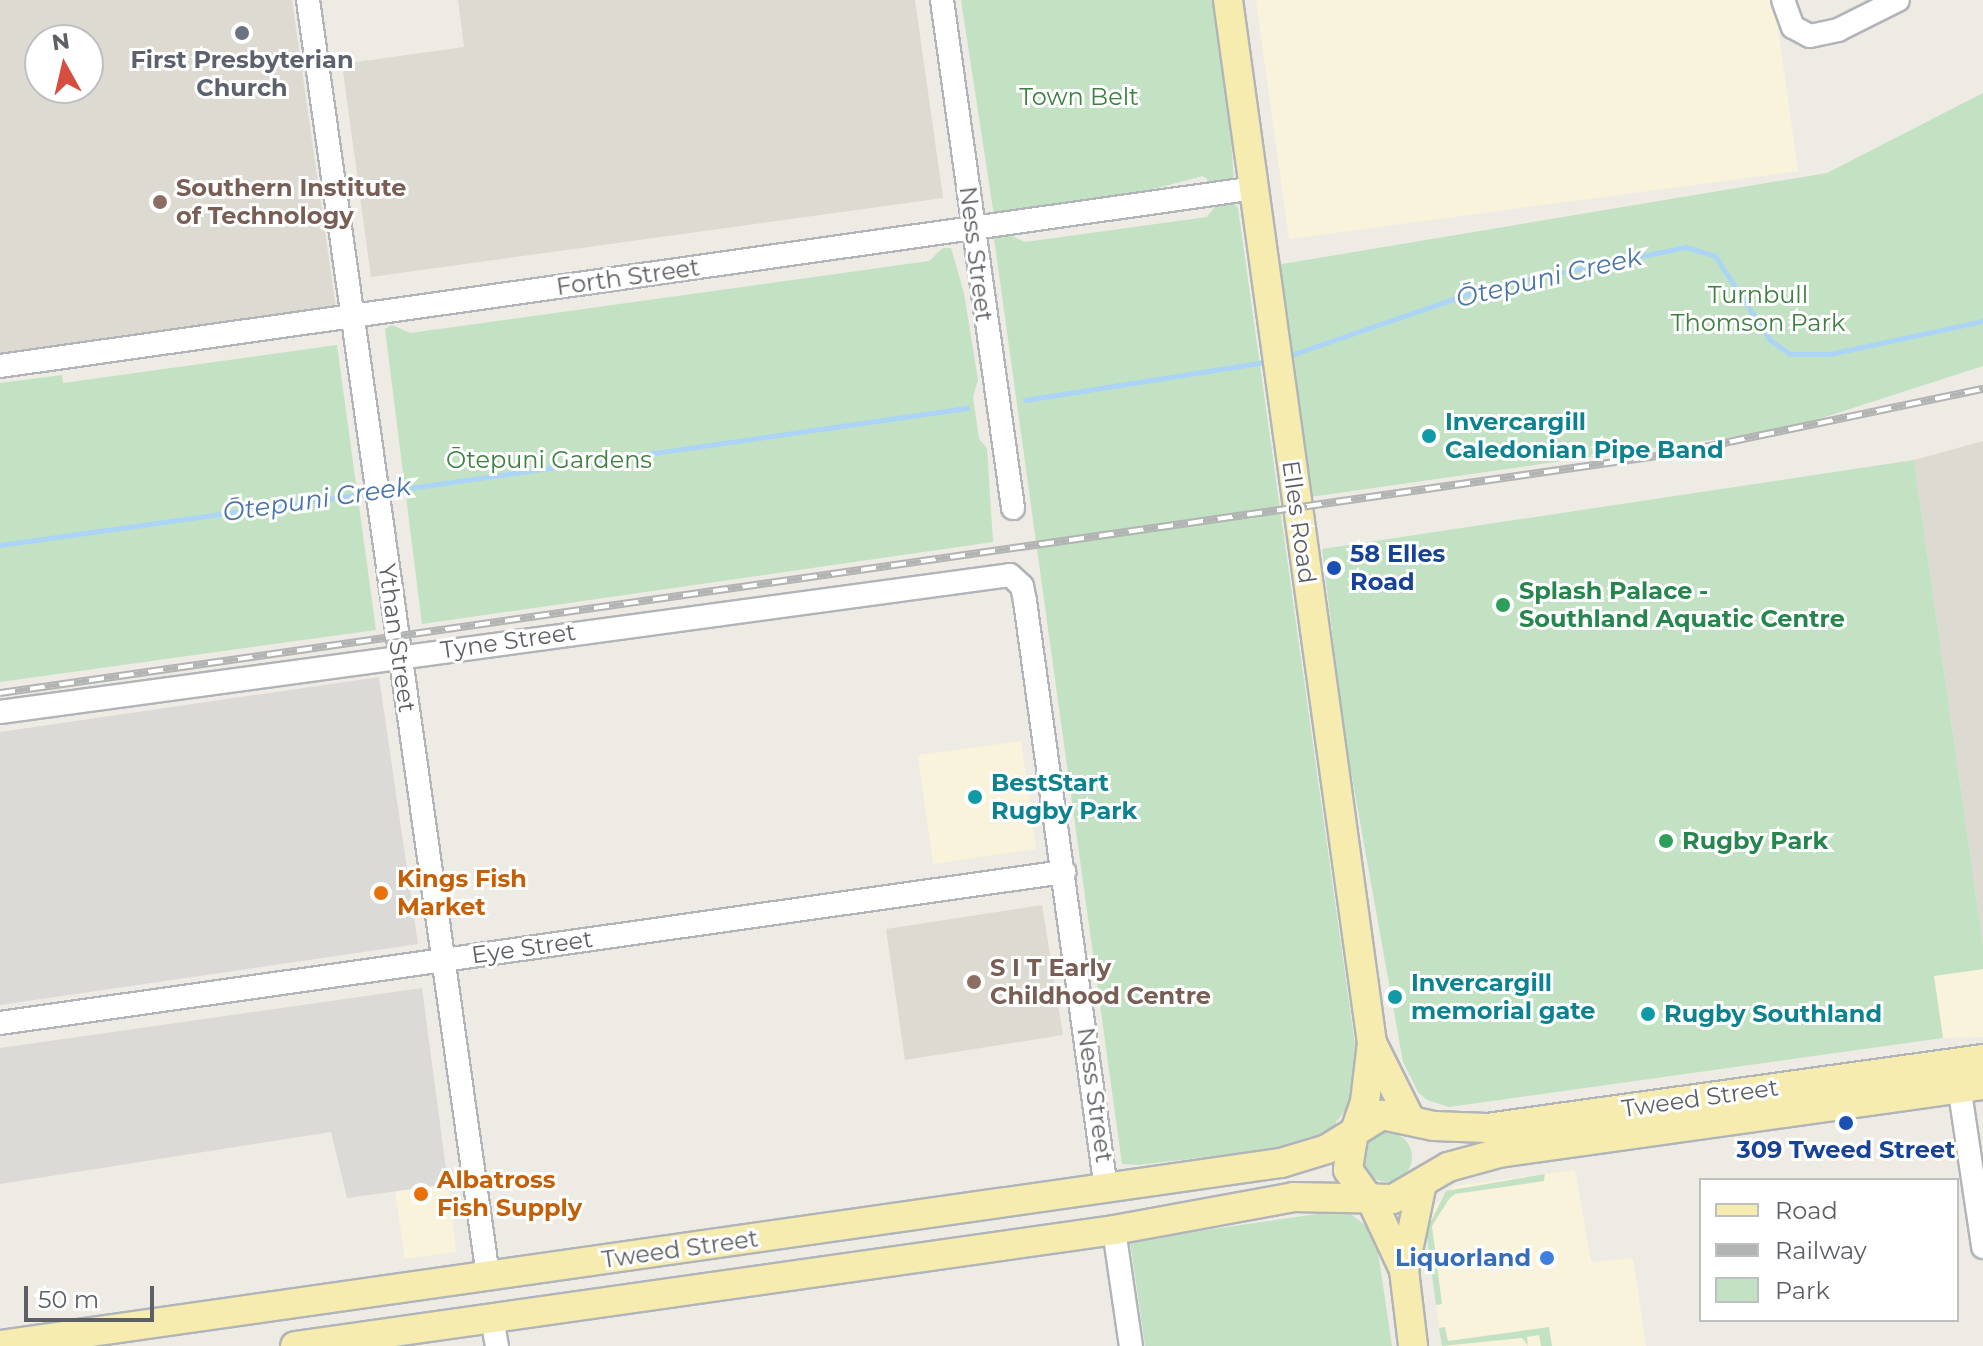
<!DOCTYPE html>
<html>
<head>
<meta charset="utf-8">
<style>
  body { margin:0 }
  #map { position:relative; width:1983px; height:1346px; overflow:hidden; background:#edebe4; font-family:Montserrat,sans-serif }
  div>[style] { position:absolute }
  [style*='--x'] { left:calc(var(--x)*1px); top:calc(var(--y)*1px); width:calc(var(--w)*1px); rotate:calc(var(--a)*1deg) }
  .commercial>* { inset:0; background:#faf3dc }
  .industrial>* { inset:0; background:#dcdad6 }
  .education>* { inset:0; background:#dddad2 }
  .green>* { inset:0; background:#c3e2c3 }
  .round { border-radius:50% }
  .stream>* { height:5px; margin:-2.5px; padding:0 2.5px; transform-origin:2.5px; border-radius:2.5px; background:#abd4f6 }
  .roads { filter:drop-shadow(2px 0 #b1b4b8) drop-shadow(-2px 0 #b1b4b8) drop-shadow(0 2px #b1b4b8) drop-shadow(0 -2px #b1b4b8) }
  .minor>* { height:22px; margin:-11px; padding:0 11px; transform-origin:11px; border-radius:11px; background:#fff }
  .major>* { height:28px; margin:-14px; padding:0 14px; transform-origin:14px; border-radius:14px; background:#f6ecaf }
  .rail>* { height:8px; margin-top:-4px; transform-origin:0; background:repeating-linear-gradient(90deg,#fff 0 15px,#b2b3b3 0 30px); box-sizing:border-box; border-block:2px solid #b2b3b3 }
  .dots>* { width:22px; height:22px; translate:-50% -50%; box-sizing:border-box; border:4px solid #fff; border-radius:50% }
  span { translate:-50% -50%; white-space:nowrap; text-align:center; line-height:1.15; -webkit-text-stroke:6px #fff; paint-order:stroke }
  .worship-label { font-size:24px; color:#5b616d; font-weight:700 }
  .park-label { font-size:24px; color:#3e8042 }
  .education-label { font-size:24px; color:#785e54; font-weight:700 }
  .left { translate:0 -50%; text-align:left }
  .street-label { font-size:24px; color:#5c5f63 }
  .culture-label { font-size:24px; color:#0d838f; font-weight:700 }
  .transit-label { font-size:24px; color:#164399; font-weight:700 }
  .leisure-label { font-size:24px; color:#27864d; font-weight:700 }
  .food-label { font-size:24px; color:#c56008; font-weight:700 }
  .shop-label { font-size:24px; color:#366cbe; font-weight:700 }
  .right { translate:-100% -50%; text-align:right }
  .water-label { font-size:26px; color:#4a75a6; font-style:italic }
  .legend { position:absolute; left:1699px; top:1178px; width:260px; height:144px; box-sizing:border-box; background:#fff; border:2px solid #bebfc1; margin:0; padding:10px 14px; list-style:none; font-size:24px; color:#5c5f63 }
  .legend li { display:flex; align-items:center; gap:16px; height:40px }
  .legend b { width:40px; border:2px solid #bebfc1 }
  .north { position:absolute; left:24px; top:24px; width:80px; height:80px; box-sizing:border-box; background:#fff; border:2px solid #bebfc1; border-radius:50%; rotate:352deg; font-size:22px; font-weight:700; line-height:32px; text-align:center; color:#5c5f63 }
  .north::after { content:''; display:block; margin:auto; width:28px; height:36px; background:#d74e40; clip-path:polygon(50% 0,100% 100%,50% 72%,0 100%) }
  .scale { position:absolute; left:24px; top:1286px; width:130px; height:36px; box-sizing:border-box; border:4px solid #5c5f63; border-top:0; padding-left:10px; font-size:24px; line-height:28px; white-space:nowrap; color:#5c5f63; -webkit-text-stroke:6px #fff; paint-order:stroke }
</style>
</head>
<body>
<div id="map">
  <div class="commercial">
    <i style="clip-path:polygon(1256px 0,1774px 0,1798px 171px,1289px 239px)"></i>
    <i style="clip-path:polygon(1021px 741px,1036px 849px,933px 864px,918px 755px)"></i>
    <i style="clip-path:polygon(1983px 969px,1983px 1037px,1943px 1038px,1934px 976px)"></i>
    <i style="clip-path:polygon(1575px 1170px,1591px 1262px,1633px 1258px,1646px 1346px,1442px 1346px,1426px 1231px,1435px 1205px,1455px 1186px)"></i>
    <i style="clip-path:polygon(448px 1184px,456px 1252px,405px 1259px,395px 1191px)"></i>
  </div>
  <div class="industrial">
    <i style="clip-path:polygon(379px 677px,418px 944px,0 1005px,0 732px)"></i>
    <i style="clip-path:polygon(422px 988px,448px 1184px,347px 1198px,331px 1132px,0 1184px,0 1048px)"></i>
  </div>
  <div class="education">
    <i style="clip-path:polygon(evenodd,0 0,292px 0,337px 315px,0 363px,0 0,40px 40px,88px 40px,88px 88px,40px 88px,40px 40px)"></i>
    <i style="clip-path:polygon(458px 0,915px 0,943px 198px,371px 277px,342px 64px,464px 47px)"></i>
    <i style="clip-path:polygon(1983px 441px,1983px 944px,1914px 460px)"></i>
    <i style="clip-path:polygon(1042px 905px,1063px 1035px,905px 1060px,886px 929px)"></i>
  </div>
  <div class="green">
    <i style="clip-path:polygon(961px 0,1220px 0,1234px 180px,1214px 185px,1203px 176px,1138px 193px,994px 216px)"></i>
    <i style="clip-path:polygon(1983px 93px,1983px 366px,1788px 429px,1303px 498px,1270px 266px,1827px 173px)"></i>
    <i style="clip-path:polygon(1232px 201px,1238px 208px,1358px 1066px,1353px 1101px,1336px 1122px,1337px 1134px,1306px 1145px,1139px 1165px,1122px 1164px,994px 238px,1003px 232px,1025px 242px,1207px 217px,1217px 204px)"></i>
    <i style="clip-path:polygon(943px 248px,951px 248px,964px 293px,978px 380px,973px 397px,979px 439px,987px 448px,993px 542px,422px 624px,385px 329px,392px 325px,410px 333px,929px 261px)"></i>
    <i style="clip-path:polygon(337px 345px,376px 630px,0 682px,0 383px,62px 375px,63px 383px)"></i>
    <i style="clip-path:polygon(1914px 460px,1983px 944px,1983px 969px,1934px 976px,1943px 1038px,1449px 1107px,1427px 1100px,1418px 1092px,1403px 1062px,1345px 738px,1322px 549px)"></i>
    <i class="round" style="left:1362px;top:1132px;width:50px;height:50px"></i>
    <i style="clip-path:polygon(1545px 1174px,1544px 1181px,1455px 1194px,1449px 1199px,1432px 1226px,1442px 1304px,1436px 1305px,1426px 1231px,1446px 1191px)"></i>
    <i style="clip-path:polygon(1345px 1210px,1375px 1232px,1392px 1346px,1145px 1346px,1130px 1241px)"></i>
    <i style="clip-path:polygon(1445px 1327px,1448px 1341px,1549px 1327px,1552px 1346px,1541px 1346px,1539px 1335px,1527px 1337px,1528px 1346px,1522px 1338px,1442px 1346px,1439px 1328px)"></i>
  </div>
  <div class="stream">
    <i style="--x:1288;--y:356;--w:209;--a:-19"></i>
    <i style="--x:1486;--y:288;--w:204;--a:-11.6"></i>
    <i style="--x:1686;--y:247;--w:30;--a:17"></i>
    <i style="--x:1715;--y:256;--w:100;--a:56.8"></i>
    <i style="--x:1770;--y:340;--w:24;--a:35"></i>
    <i style="--x:1790;--y:354;--w:40;--a:0"></i>
    <i style="--x:1830;--y:354;--w:157;--a:-12.2"></i>
    <i style="--x:1025;--y:400;--w:248;--a:-9"></i>
    <i style="--x:382;--y:492;--w:591;--a:-8.17"></i>
    <i style="--x:0;--y:545;--w:376;--a:-8"></i>
  </div>
  <div class="roads">
    <div class="minor">
      <i style="--x:308;--y:0;--w:1289;--a:81.97"></i>
      <i style="--x:942;--y:0;--w:513;--a:82.04"></i>
      <i style="--x:1783;--y:0;--w:29;--a:70"></i>
      <i style="--x:1793;--y:27;--w:19;--a:28"></i>
      <i style="--x:1810;--y:36;--w:29;--a:-12"></i>
      <i style="--x:1838;--y:30;--w:67;--a:-26.6"></i>
      <i style="--x:0;--y:366;--w:1268;--a:-8.07"></i>
      <i style="--x:0;--y:712;--w:1019;--a:-7.72"></i>
      <i style="--x:1010;--y:575;--w:16;--a:43"></i>
      <i style="--x:1022;--y:586;--w:15;--a:79"></i>
      <i style="--x:1025;--y:601;--w:594;--a:82.16"></i>
      <i style="--x:0;--y:1023;--w:1075;--a:-8.08"></i>
      <i style="--x:1957;--y:1072;--w:177;--a:81.5"></i>
      <i style="--x:1114;--y:1230;--w:117;--a:81.7"></i>
      <i style="--x:492;--y:1318;--w:28;--a:80"></i>
    </div>
    <div class="major">
      <i style="--x:1228;--y:0;--w:1053;--a:82.14"></i>
      <i style="--x:1372;--y:1043;--w:59;--a:96.8"></i>
      <i style="--x:1365;--y:1102;--w:28;--a:109"></i>
      <i style="--x:1372;--y:1043;--w:85;--a:63.4"></i>
      <i style="--x:1354;--y:1131;--w:39;--a:99"></i>
      <i style="--x:1348;--y:1170;--w:32;--a:54"></i>
      <i style="--x:1370;--y:1197;--w:81;--a:65"></i>
      <i style="--x:1404;--y:1270;--w:77;--a:83.2"></i>
      <i style="--x:1404;--y:1270;--w:89;--a:-78.3"></i>
      <i style="--x:0;--y:1345;--w:1294;--a:-8.09"></i>
      <i style="--x:1281;--y:1163;--w:48;--a:-16.9"></i>
      <i style="--x:1327;--y:1149;--w:65;--a:-31.7"></i>
      <i style="--x:1382;--y:1115;--w:53;--a:11.9"></i>
      <i style="--x:1434;--y:1126;--w:53;--a:2.2"></i>
      <i style="--x:1487;--y:1128;--w:501;--a:-7.92"></i>
      <i style="--x:295;--y:1346;--w:827;--a:-8.06"></i>
      <i style="--x:1114;--y:1230;--w:182;--a:-10.4"></i>
      <i style="--x:1293;--y:1197;--w:100;--a:1.1"></i>
      <i style="--x:1393;--y:1199;--w:64;--a:-30.2"></i>
      <i style="--x:1448;--y:1167;--w:53;--a:-15.4"></i>
      <i style="--x:1499;--y:1153;--w:489;--a:-8"></i>
    </div>
  </div>
  <div class="rail">
    <i style="--x:0;--y:693;--w:1688;--a:-8.14"></i>
    <i style="--x:1671;--y:454;--w:319;--a:-11.8"></i>
  </div>
  <div class="dots">
    <i style="left:242px;top:33px;background:#6b7280"></i>
    <i style="left:160px;top:202px;background:#8d6e63"></i>
    <i style="left:1429px;top:436px;background:#0f9aa8"></i>
    <i style="left:1334px;top:568px;background:#1a4fb4"></i>
    <i style="left:1503px;top:605px;background:#2e9e5b"></i>
    <i style="left:975px;top:797px;background:#0f9aa8"></i>
    <i style="left:1666px;top:841px;background:#2e9e5b"></i>
    <i style="left:381px;top:893px;background:#e8710a"></i>
    <i style="left:974px;top:982px;background:#8d6e63"></i>
    <i style="left:1395px;top:997px;background:#0f9aa8"></i>
    <i style="left:1648px;top:1014px;background:#0f9aa8"></i>
    <i style="left:1846px;top:1123px;background:#1a4fb4"></i>
    <i style="left:421px;top:1194px;background:#e8710a"></i>
    <i style="left:1547px;top:1258px;background:#3f7fe0"></i>
  </div>
  <div class="worship-label">
    <span style="left:242px;top:74px">First Presbyterian<br>Church</span>
  </div>
  <div class="park-label">
    <span style="left:1079px;top:97px">Town Belt</span>
    <span style="left:1758px;top:309px">Turnbull<br>Thomson Park</span>
    <span style="left:549px;top:460px">Ōtepuni Gardens</span>
  </div>
  <div class="education-label">
    <span class="left" style="left:176px;top:202px">Southern Institute<br>of Technology</span>
    <span class="left" style="left:990px;top:982px">S I T Early<br>Childhood Centre</span>
  </div>
  <div class="street-label">
    <span style="left:976px;top:254px;rotate:83deg">Ness Street</span>
    <span style="left:628px;top:277px;rotate:-8deg">Forth Street</span>
    <span style="left:1299px;top:522px;rotate:82deg">Elles Road</span>
    <span style="left:397px;top:638px;rotate:82deg">Ythan Street</span>
    <span style="left:508px;top:641px;rotate:-8deg">Tyne Street</span>
    <span style="left:532px;top:947px;rotate:-8deg">Eye Street</span>
    <span style="left:1095px;top:1095px;rotate:82deg">Ness Street</span>
    <span style="left:1700px;top:1098px;rotate:-8deg">Tweed Street</span>
    <span style="left:680px;top:1249px;rotate:-8deg">Tweed Street</span>
  </div>
  <div class="culture-label">
    <span class="left" style="left:1445px;top:436px">Invercargill<br>Caledonian Pipe Band</span>
    <span class="left" style="left:991px;top:797px">BestStart<br>Rugby Park</span>
    <span class="left" style="left:1411px;top:997px">Invercargill<br>memorial gate</span>
    <span class="left" style="left:1664px;top:1014px">Rugby Southland</span>
  </div>
  <div class="transit-label">
    <span class="left" style="left:1350px;top:568px">58 Elles<br>Road</span>
    <span style="left:1846px;top:1150px">309 Tweed Street</span>
  </div>
  <div class="leisure-label">
    <span class="left" style="left:1519px;top:605px">Splash Palace -<br>Southland Aquatic Centre</span>
    <span class="left" style="left:1682px;top:841px">Rugby Park</span>
  </div>
  <div class="food-label">
    <span class="left" style="left:397px;top:893px">Kings Fish<br>Market</span>
    <span class="left" style="left:437px;top:1194px">Albatross<br>Fish Supply</span>
  </div>
  <div class="shop-label">
    <span class="right" style="left:1531px;top:1258px">Liquorland</span>
  </div>
  <div class="water-label">
    <span style="left:1549px;top:278px;rotate:-13deg">Ōtepuni Creek</span>
    <span style="left:317px;top:500px;rotate:-8deg">Ōtepuni Creek</span>
  </div>
  <ul class="legend">
  <li><b style="height:10px;background:#f6ecaf"></b>Road</li>
  <li><b style="height:10px;background:#b2b3b3"></b>Railway</li>
  <li><b style="height:22px;background:#c3e2c3"></b>Park</li>
  </ul>
  <div class="north">N</div>
  <div class="scale">50 m</div>
</div>
</body>
</html>
